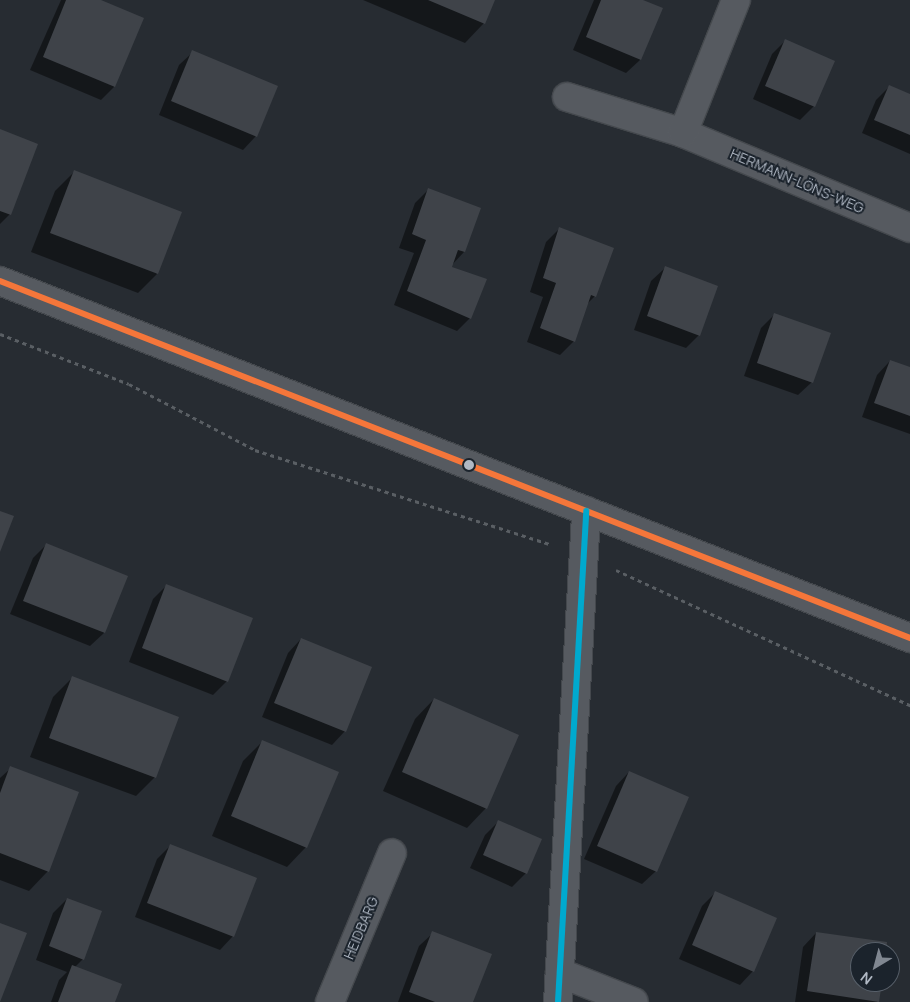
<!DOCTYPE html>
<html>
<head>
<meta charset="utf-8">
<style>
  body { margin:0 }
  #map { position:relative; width:910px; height:1002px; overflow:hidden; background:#272c32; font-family:Manrope,sans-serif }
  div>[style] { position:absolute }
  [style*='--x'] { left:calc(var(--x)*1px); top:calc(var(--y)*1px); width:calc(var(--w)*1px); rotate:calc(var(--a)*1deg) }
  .shadow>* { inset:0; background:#0007 }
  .building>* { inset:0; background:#3f4349 }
  .path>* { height:3px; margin-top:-1.5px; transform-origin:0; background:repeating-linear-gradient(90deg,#5a5f64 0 4px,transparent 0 8px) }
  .roads { filter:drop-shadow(1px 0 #44484d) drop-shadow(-1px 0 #44484d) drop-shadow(0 1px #44484d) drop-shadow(0 -1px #44484d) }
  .minor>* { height:28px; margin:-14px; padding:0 14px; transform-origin:14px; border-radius:14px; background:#565a60 }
  .bus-1>* { height:6px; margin:-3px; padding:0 3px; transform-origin:3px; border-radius:3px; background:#f5763a }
  .bus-2>* { height:6px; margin:-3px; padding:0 3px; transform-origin:3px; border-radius:3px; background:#00a9ce }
  .dots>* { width:14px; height:14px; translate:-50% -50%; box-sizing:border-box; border:2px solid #1b232c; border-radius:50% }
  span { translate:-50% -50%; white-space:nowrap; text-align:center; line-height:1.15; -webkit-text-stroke:4px #1b232c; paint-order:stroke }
  .street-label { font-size:14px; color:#b0b8c4 }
  .north { position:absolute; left:850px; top:942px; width:50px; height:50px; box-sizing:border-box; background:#1b232c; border:1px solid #575f69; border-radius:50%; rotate:217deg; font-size:14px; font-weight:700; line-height:20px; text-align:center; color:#b0b8c4 }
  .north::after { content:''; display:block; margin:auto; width:18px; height:22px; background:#808791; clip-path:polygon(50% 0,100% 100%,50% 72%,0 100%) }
</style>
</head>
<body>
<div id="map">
  <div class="shadow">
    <i style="clip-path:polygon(61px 0,97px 0,114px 87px,101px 100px,30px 70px)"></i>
    <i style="clip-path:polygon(363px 0,494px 0,484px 23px,465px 43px)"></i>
    <i style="clip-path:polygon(594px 0,640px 0,661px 9px,640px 60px,626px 73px,573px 50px)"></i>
    <i style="clip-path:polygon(785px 41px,814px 106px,800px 120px,753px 99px,772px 54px)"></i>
    <i style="clip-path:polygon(193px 52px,256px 136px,243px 150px,159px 115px,179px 65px)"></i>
    <i style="clip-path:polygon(889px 87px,910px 96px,910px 154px,862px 133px,876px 100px)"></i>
    <i style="clip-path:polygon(0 130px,10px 214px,0 224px)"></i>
    <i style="clip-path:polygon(74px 172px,157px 274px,138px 293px,31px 252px,55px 191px)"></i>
    <i style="clip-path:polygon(428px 190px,464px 252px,450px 267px,470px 318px,457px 331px,394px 305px,414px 253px,399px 248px,415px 203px)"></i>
    <i style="clip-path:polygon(560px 228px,595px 296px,586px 305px,574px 341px,560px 355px,527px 342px,543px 297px,530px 292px,546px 242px)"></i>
    <i style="clip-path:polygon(665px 268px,699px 335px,686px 348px,634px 330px,651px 281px)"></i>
    <i style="clip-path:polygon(774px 315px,812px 382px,798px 395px,744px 376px,761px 328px)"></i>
    <i style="clip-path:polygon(890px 361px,910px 368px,910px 434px,862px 417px,877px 375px)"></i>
    <i style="clip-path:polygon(47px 544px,126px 577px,104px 633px,90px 646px,10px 614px,33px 558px)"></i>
    <i style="clip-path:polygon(167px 585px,227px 681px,213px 695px,129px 662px,153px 599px)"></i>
    <i style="clip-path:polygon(301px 639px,345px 731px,332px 745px,262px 717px,288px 653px)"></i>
    <i style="clip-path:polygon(72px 678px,155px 777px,136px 796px,30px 757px,53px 697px)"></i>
    <i style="clip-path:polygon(434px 699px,486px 808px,467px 828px,383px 791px,415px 719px)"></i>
    <i style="clip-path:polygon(263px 741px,306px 847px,287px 867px,212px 836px,243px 761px)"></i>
    <i style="clip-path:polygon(11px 768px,48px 871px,29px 891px,0 880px,0 778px)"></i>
    <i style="clip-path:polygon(629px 772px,656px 871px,642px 884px,584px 859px,616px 786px)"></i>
    <i style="clip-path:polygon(499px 821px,526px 873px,512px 887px,470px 868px,485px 835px)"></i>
    <i style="clip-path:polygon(170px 846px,233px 936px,220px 950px,135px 917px,157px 859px)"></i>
    <i style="clip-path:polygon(715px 893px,753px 971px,740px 985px,679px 959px,702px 906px)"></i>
    <i style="clip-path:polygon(67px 899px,83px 959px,75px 967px,114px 1002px,51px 1002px,59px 980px,67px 972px,36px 960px,53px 913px)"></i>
    <i style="clip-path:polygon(433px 933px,472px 1002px,398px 1002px,419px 946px)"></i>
    <i style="clip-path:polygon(816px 933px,884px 952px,860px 952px,860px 982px,880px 982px,877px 1002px,795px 1002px,803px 947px)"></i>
  </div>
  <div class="building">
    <i style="clip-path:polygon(66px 0,101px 0,144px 18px,115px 87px,43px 57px)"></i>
    <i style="clip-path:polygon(428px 0,495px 0,485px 24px)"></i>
    <i style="clip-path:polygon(601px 0,643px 0,663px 8px,641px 60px,586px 37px)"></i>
    <i style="clip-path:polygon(785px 39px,835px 61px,815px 107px,765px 86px)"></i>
    <i style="clip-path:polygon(192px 50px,278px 86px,257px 137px,171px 101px)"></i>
    <i style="clip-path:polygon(889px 85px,910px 94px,910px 135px,874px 120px)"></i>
    <i style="clip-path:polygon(0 129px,38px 144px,11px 215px,0 211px)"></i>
    <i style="clip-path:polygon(74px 170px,182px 212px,158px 274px,50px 233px)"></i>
    <i style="clip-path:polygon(428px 188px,481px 208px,465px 252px,458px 250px,452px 267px,487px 279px,471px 319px,407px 291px,426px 240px,412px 234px)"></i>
    <i style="clip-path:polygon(559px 227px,614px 248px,596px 297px,591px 295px,575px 342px,540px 328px,556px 283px,543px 278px)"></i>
    <i style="clip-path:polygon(665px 266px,718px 286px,700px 336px,647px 316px)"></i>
    <i style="clip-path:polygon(774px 313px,831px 333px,813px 383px,757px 363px)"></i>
    <i style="clip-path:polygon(890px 360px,910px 367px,910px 416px,874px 403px)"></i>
    <i style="clip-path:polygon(0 511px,14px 516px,0 552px)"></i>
    <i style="clip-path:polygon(46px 543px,128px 576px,105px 633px,23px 601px)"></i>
    <i style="clip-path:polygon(166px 584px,253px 618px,228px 682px,142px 648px)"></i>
    <i style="clip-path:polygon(301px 638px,372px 667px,346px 732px,274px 703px)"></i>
    <i style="clip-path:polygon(72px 676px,179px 717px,156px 778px,49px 738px)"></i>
    <i style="clip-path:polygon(434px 698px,519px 735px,487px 809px,402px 772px)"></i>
    <i style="clip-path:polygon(262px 740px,339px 772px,307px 848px,231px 816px)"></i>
    <i style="clip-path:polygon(10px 766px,79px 792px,49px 872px,0 853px,0 793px)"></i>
    <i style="clip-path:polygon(629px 771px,689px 797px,657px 872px,597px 846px)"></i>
    <i style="clip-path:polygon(498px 820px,542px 839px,527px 874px,483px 855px)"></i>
    <i style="clip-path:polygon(170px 844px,257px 878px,234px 937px,147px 903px)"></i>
    <i style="clip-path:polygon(715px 891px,777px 918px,754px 972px,692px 945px)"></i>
    <i style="clip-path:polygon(67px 898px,102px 911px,84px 960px,49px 946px)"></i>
    <i style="clip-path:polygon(0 923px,27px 933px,0 1002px)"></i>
    <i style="clip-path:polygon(432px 931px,492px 954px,473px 1002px,435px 1002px,409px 992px)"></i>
    <i style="clip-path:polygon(816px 932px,887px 942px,886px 952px,860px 952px,860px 982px,882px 982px,879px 1002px,807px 991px)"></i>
    <i style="clip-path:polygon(72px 965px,122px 984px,115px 1002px,58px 1002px)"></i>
  </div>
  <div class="path">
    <i style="--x:0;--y:334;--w:138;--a:21.2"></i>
    <i style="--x:129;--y:384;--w:142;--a:27.6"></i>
    <i style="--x:255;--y:450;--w:309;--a:17.7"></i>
    <i style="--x:616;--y:570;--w:324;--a:24.7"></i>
  </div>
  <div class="roads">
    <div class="minor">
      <i style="--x:567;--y:97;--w:121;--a:17.2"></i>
      <i style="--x:683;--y:133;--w:246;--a:22.7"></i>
      <i style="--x:683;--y:133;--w:143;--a:-68.3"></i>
      <i style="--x:0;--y:281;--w:978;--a:21.42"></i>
      <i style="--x:560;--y:973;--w:79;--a:21.4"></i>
      <i style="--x:330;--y:1002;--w:161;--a:-67.4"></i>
      <i style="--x:558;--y:1002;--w:492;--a:-86.7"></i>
    </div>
  </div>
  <div class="bus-1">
    <i style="--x:0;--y:281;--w:978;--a:21.42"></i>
  </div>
  <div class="bus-2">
    <i style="--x:558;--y:1002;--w:492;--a:-86.7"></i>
  </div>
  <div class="dots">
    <i style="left:469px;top:465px;background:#b0b8c4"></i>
  </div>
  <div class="street-label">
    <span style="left:797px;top:181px;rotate:23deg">HERMANN-LÖNS-WEG</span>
    <span style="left:361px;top:928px;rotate:-67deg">HEIDBARG</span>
  </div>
  <div class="north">N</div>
</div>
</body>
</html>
